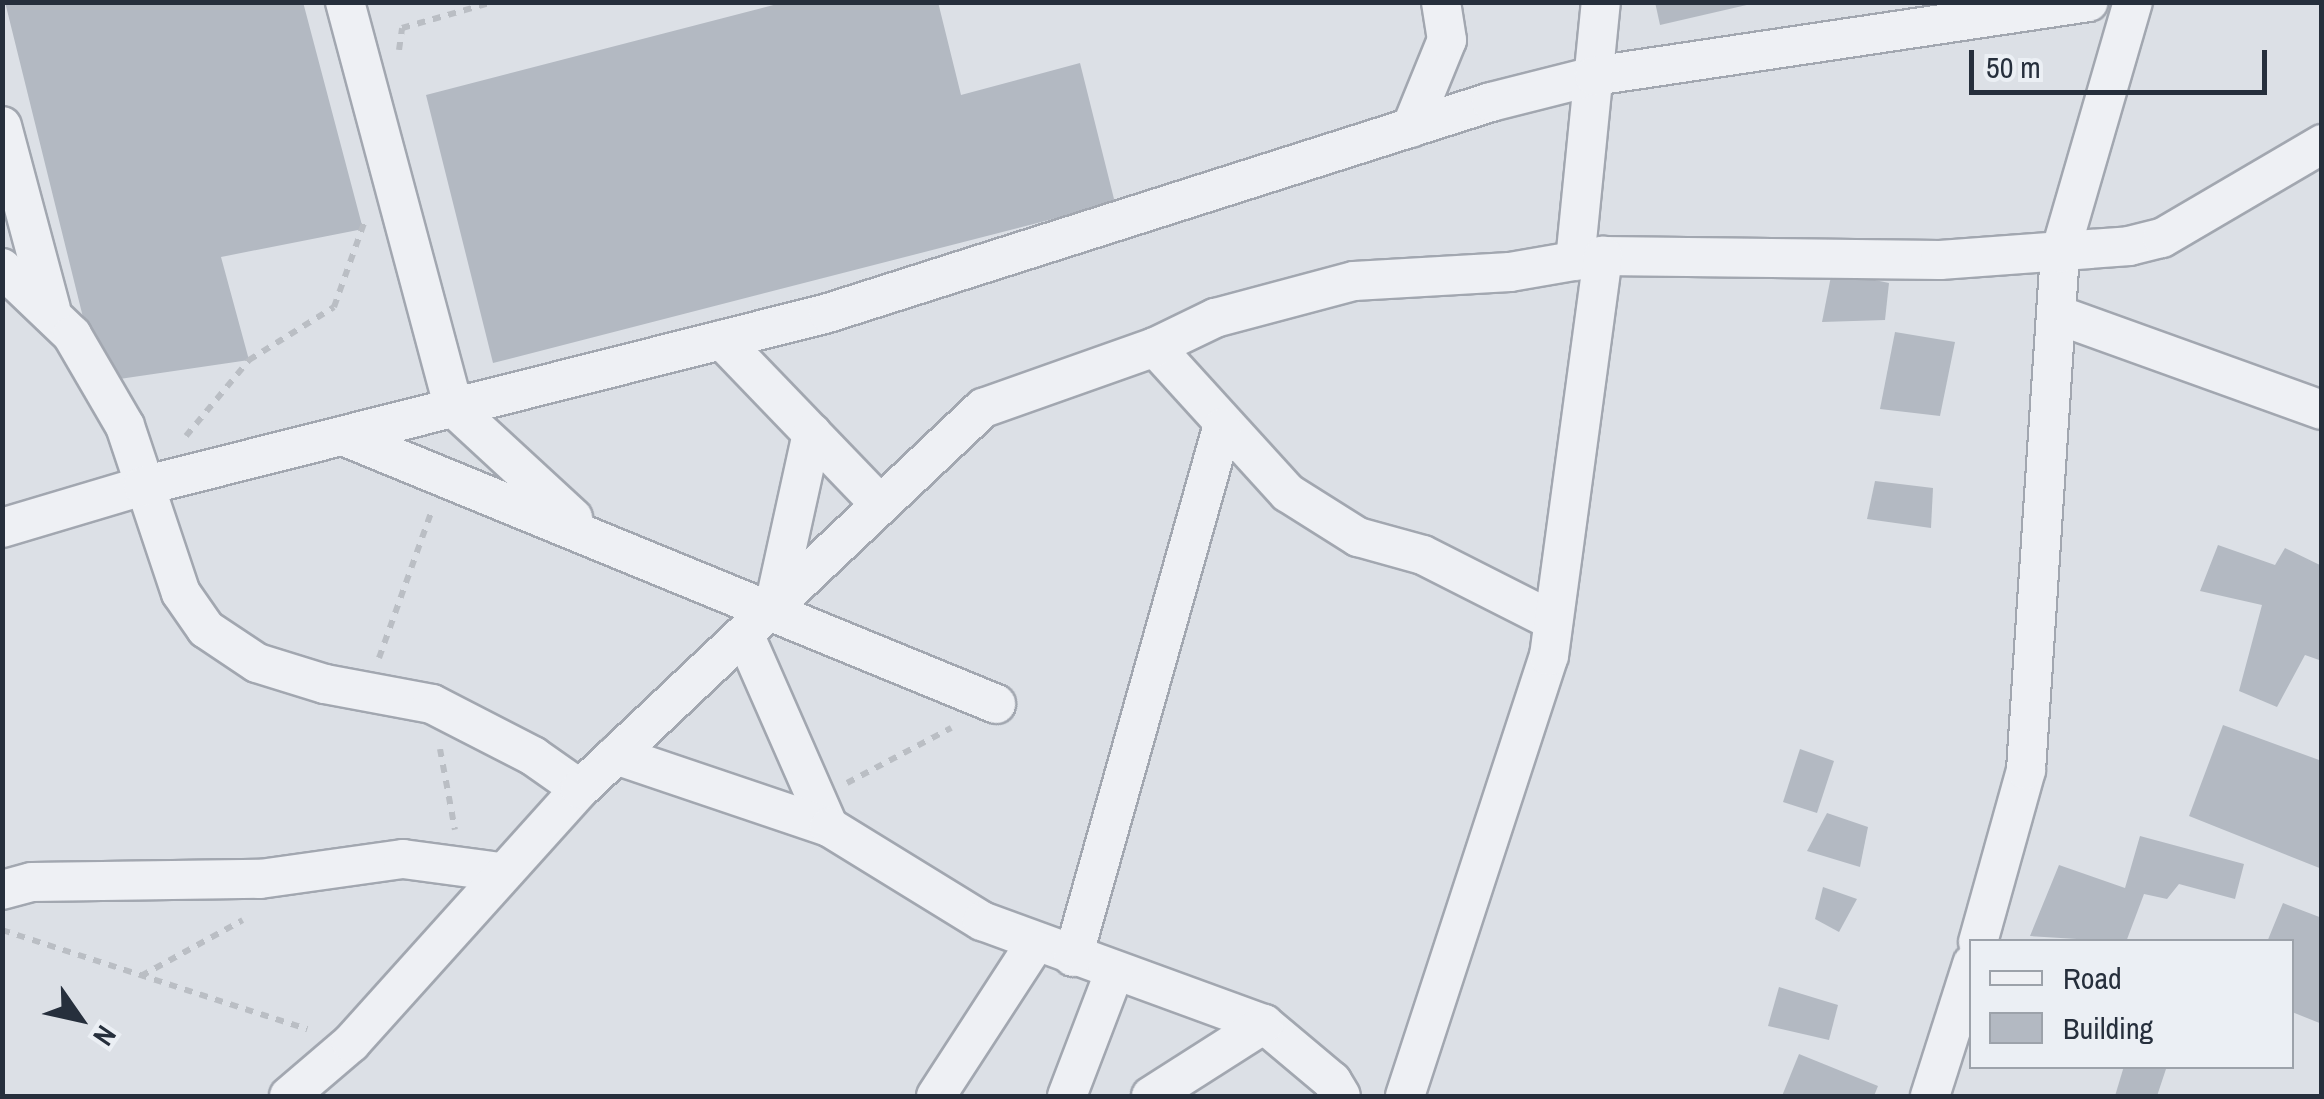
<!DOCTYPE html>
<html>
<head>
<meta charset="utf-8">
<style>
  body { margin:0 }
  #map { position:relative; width:2324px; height:1099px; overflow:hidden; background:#dce0e6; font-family:"Archivo Narrow",sans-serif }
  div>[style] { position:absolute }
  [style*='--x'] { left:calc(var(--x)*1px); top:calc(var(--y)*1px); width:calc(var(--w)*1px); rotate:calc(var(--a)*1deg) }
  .building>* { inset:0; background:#b3b9c2 }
  .path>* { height:6px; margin-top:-3px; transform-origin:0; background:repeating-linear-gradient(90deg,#babec4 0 8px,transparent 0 16px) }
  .roads { filter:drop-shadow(2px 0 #a2a7b0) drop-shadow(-2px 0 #a2a7b0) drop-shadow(0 2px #a2a7b0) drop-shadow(0 -2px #a2a7b0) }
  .minor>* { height:38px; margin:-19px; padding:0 19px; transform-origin:19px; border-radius:19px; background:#eef0f4 }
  span { translate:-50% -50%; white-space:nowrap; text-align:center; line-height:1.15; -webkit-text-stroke:10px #ebeff4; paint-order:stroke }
  .frame { position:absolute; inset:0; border:5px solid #262f3c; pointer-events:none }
  .legend { position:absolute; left:1969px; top:939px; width:325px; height:130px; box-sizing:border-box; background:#ebeff4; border:2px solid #9ca2aa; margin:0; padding:12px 18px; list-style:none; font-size:30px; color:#262f3c }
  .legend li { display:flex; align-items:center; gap:20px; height:50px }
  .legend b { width:50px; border:2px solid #9ca2aa }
  .north { position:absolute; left:30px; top:969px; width:100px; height:100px; -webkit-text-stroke:8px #ebeff4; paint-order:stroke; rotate:124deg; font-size:28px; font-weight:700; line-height:40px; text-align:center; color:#262f3c }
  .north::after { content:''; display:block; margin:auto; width:35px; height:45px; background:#262f3c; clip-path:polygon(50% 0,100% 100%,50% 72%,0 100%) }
  .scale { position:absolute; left:1969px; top:50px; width:298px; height:45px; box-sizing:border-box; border:5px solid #262f3c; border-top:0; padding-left:12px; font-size:30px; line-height:35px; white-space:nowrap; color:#262f3c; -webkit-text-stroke:8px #ebeff4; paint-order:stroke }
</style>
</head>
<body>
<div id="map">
  <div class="building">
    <i style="clip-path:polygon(5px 2px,303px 2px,363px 229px,221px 257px,249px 360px,99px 382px)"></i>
    <i style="clip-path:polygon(785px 2px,938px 2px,961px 95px,1080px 63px,1115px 203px,493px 363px,426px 95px)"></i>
    <i style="clip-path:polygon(1655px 2px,1751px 2px,1751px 4px,1660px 25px)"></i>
    <i style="clip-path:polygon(1832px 271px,1889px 283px,1885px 320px,1822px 322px)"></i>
    <i style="clip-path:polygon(1895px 332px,1955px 342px,1940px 416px,1880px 409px)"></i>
    <i style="clip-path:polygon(1875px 481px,1933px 488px,1931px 528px,1867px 519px)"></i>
    <i style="clip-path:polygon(2218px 545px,2275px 565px,2285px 548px,2322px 566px,2322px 661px,2305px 655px,2277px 707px,2239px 691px,2262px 605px,2200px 591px)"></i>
    <i style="clip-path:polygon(2223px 725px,2322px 761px,2322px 869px,2189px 816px)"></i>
    <i style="clip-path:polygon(1800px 749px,1834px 761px,1817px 813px,1783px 802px)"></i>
    <i style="clip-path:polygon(1827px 813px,1868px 827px,1860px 867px,1807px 851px)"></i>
    <i style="clip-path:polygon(2140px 836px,2244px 864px,2235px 899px,2179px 884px,2167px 899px,2144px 894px,2126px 942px,2030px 936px,2059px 865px,2125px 888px)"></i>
    <i style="clip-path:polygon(1823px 887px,1857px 899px,1839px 932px,1815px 919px)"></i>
    <i style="clip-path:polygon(2283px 903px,2322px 918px,2322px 1024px,2292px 1012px,2292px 942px,2267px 942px)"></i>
    <i style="clip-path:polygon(1779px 987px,1838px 1005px,1829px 1040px,1768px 1026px)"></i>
    <i style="clip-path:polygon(1799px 1054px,1878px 1086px,1874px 1096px,1782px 1096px)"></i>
    <i style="clip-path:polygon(2124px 1066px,2167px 1066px,2157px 1096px,2115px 1096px)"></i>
  </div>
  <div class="path">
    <i style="--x:399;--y:50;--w:22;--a:-82"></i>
    <i style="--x:402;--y:28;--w:95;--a:-15.9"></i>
    <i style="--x:186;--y:436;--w:99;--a:-50.3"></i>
    <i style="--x:249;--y:360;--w:100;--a:-31.9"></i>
    <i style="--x:334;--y:307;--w:89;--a:-70.3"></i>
    <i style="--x:379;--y:658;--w:157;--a:-70.3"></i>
    <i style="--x:440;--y:749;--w:82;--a:79.5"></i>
    <i style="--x:847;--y:783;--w:118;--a:-27.9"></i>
    <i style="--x:2;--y:930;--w:321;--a:18"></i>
    <i style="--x:141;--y:976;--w:116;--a:-28.8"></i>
  </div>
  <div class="roads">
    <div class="minor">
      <i style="--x:345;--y:2;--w:420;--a:75"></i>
      <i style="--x:454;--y:408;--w:162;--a:42.7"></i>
      <i style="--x:2;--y:126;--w:189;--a:75"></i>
      <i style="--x:1411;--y:128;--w:95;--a:-67.8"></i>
      <i style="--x:1447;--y:40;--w:38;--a:-99"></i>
      <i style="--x:1575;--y:261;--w:260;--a:-84.3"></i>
      <i style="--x:2;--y:268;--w:97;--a:43.7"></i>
      <i style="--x:72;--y:335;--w:105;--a:59.8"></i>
      <i style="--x:125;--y:426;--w:176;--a:71.5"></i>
      <i style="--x:181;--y:593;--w:44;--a:55.2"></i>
      <i style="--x:206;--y:629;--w:61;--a:33.7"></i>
      <i style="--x:257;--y:663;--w:71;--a:17.2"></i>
      <i style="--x:325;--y:684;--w:109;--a:10.6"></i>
      <i style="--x:432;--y:704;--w:114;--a:27.2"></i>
      <i style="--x:533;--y:756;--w:57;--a:35.1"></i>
      <i style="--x:2061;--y:316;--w:277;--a:19.8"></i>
      <i style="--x:722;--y:340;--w:225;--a:46.1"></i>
      <i style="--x:1155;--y:347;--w:197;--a:47.7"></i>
      <i style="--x:1288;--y:493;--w:83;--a:32.2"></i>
      <i style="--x:1358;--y:537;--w:67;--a:15.5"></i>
      <i style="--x:1423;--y:555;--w:146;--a:26.9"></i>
      <i style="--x:343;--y:436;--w:706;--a:22.31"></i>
      <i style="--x:2;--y:528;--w:147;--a:-16.6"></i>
      <i style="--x:143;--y:486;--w:707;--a:-14.17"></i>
      <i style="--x:828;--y:313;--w:696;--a:-17.65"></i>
      <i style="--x:1491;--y:102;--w:106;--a:-14.2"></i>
      <i style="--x:1594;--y:76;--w:500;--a:-8.5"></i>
      <i style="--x:774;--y:606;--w:177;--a:-77.6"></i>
      <i style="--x:745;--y:636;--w:209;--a:66.3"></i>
      <i style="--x:616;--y:755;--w:225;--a:18.7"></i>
      <i style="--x:829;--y:827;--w:180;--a:31.6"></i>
      <i style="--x:982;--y:921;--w:300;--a:20.1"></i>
      <i style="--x:1264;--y:1024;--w:89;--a:40"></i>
      <i style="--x:1332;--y:1081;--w:17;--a:59"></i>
      <i style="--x:2;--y:890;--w:31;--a:-15"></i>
      <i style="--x:32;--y:882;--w:228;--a:-0.8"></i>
      <i style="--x:260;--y:879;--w:144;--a:-8"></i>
      <i style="--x:403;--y:859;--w:98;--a:7.6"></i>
      <i style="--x:1978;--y:942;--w:179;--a:-74.4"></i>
      <i style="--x:2026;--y:770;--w:518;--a:-86.24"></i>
      <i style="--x:2060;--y:253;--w:261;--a:-73.8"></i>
      <i style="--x:1073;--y:957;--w:550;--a:-74.27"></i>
      <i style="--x:289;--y:1096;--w:82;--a:-40.5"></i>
      <i style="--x:351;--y:1043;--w:342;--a:-48"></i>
      <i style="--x:580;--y:789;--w:555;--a:-43.39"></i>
      <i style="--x:983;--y:408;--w:182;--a:-19.5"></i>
      <i style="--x:1155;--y:347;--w:67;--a:-25.8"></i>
      <i style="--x:1215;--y:318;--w:144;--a:-14.9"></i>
      <i style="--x:1354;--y:281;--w:156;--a:-3.3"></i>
      <i style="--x:1510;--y:272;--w:94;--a:-9.8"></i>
      <i style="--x:1603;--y:256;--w:337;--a:0.7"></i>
      <i style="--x:1940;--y:260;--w:190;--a:-4.2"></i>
      <i style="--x:2129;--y:246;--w:34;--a:-14"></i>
      <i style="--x:2162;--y:238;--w:186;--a:-30.4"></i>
      <i style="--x:936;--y:1096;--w:184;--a:-57"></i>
      <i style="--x:1067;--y:1096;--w:132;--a:-69.1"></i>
      <i style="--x:1151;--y:1096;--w:134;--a:-32.5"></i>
      <i style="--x:1405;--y:1096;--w:463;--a:-71.9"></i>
      <i style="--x:1549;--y:656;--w:404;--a:-82.3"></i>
      <i style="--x:1930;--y:1096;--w:139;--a:-72.3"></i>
    </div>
  </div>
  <div class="frame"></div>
  <ul class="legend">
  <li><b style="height:12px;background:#eef0f4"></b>Road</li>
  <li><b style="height:28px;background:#b3b9c2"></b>Building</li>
  </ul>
  <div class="north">N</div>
  <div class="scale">50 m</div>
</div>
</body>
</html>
